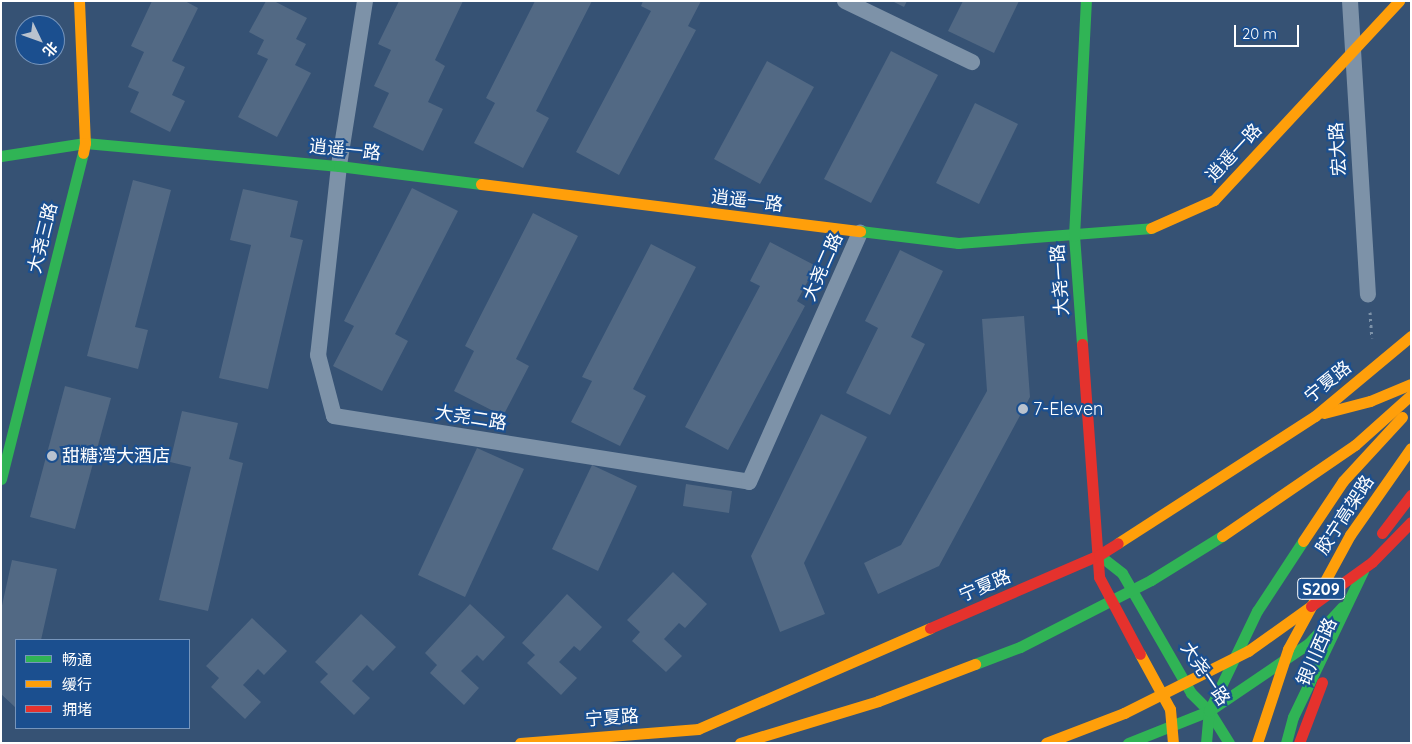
<!DOCTYPE html>
<html>
<head>
<meta charset="utf-8">
<style>
  body { margin:0 }
  #map { position:relative; width:1412px; height:744px; overflow:hidden; background:#365274; font-family:Quicksand,"Noto Sans SC",sans-serif }
  div>[style] { position:absolute }
  [style*='--x'] { left:calc(var(--x)*1px); top:calc(var(--y)*1px); width:calc(var(--w)*1px); rotate:calc(var(--a)*1deg) }
  .building>* { inset:0; background:#526984 }
  .path>* { height:3px; margin-top:-1.5px; transform-origin:0; background:repeating-linear-gradient(90deg,#7d92a8 0 2.5px,transparent 0 6.5px) }
  .street>* { height:16px; margin:-8px; padding:0 8px; transform-origin:8px; border-radius:8px; background:#7d92a8 }
  .fast>* { height:11px; margin:-5.5px; padding:0 5.5px; transform-origin:5.5px; border-radius:5.5px; background:#30b455 }
  .slow>* { height:11px; margin:-5.5px; padding:0 5.5px; transform-origin:5.5px; border-radius:5.5px; background:#ff9f0a }
  .jam>* { height:11px; margin:-5.5px; padding:0 5.5px; transform-origin:5.5px; border-radius:5.5px; background:#e5322d }
  .dots>* { width:14px; height:14px; translate:-50% -50%; box-sizing:border-box; border:2px solid #1b4f8f; border-radius:50% }
  span { translate:-50% -50%; white-space:nowrap; text-align:center; line-height:1.15; -webkit-text-stroke:4.5px #1b4f8f; paint-order:stroke }
  .shield-label span { padding:1px 4px; background:#1b4f8f; border:1px solid; border-radius:4px; -webkit-text-stroke-width:0 }
  .shield-label { font-size:16px; color:#fff; font-weight:700 }
  .street-label { font-size:18px; color:#fff }
  .poi-label { font-size:18px; color:#fff }
  .left { translate:0 -50%; text-align:left }
  .frame { position:absolute; inset:0; border:2px solid #fff; pointer-events:none }
  .legend { position:absolute; left:15px; top:639px; width:175px; height:90px; box-sizing:border-box; background:#1b4f8f; border:1px solid #7695bc; margin:0; padding:6px 9px; list-style:none; font-size:15px; color:#fff }
  .legend li { display:flex; align-items:center; gap:10px; height:25px }
  .legend b { width:25px; border:1px solid #7695bc }
  .north { position:absolute; left:15px; top:15px; width:50px; height:50px; box-sizing:border-box; background:#1b4f8f; border:1px solid #7695bc; border-radius:50%; rotate:132deg; font-size:14px; font-weight:700; line-height:20px; text-align:center; color:#fff }
  .north::after { content:''; display:block; margin:auto; width:18px; height:22px; background:#b9c2ce; clip-path:polygon(50% 0,100% 100%,50% 72%,0 100%) }
  .scale { position:absolute; left:1234px; top:25px; width:65px; height:22px; box-sizing:border-box; border:2px solid #fff; border-top:0; padding-left:6px; font-size:15px; line-height:18px; white-space:nowrap; color:#fff; -webkit-text-stroke:4px #1b4f8f; paint-order:stroke }
</style>
</head>
<body>
<div id="map">
  <div class="building">
    <i style="clip-path:polygon(152px 1px,185px 1px,198px 8px,172px 61px,185px 67px,172px 95px,185px 101px,170px 132px,130px 112px,139px 92px,128px 87px,144px 52px,131px 46px)"></i>
    <i style="clip-path:polygon(266px 1px,274px 1px,307px 18px,296px 39px,306px 44px,295px 65px,311px 73px,277px 137px,238px 117px,268px 59px,257px 54px,264px 40px,249px 32px)"></i>
    <i style="clip-path:polygon(399px 1px,463px 1px,435px 60px,445px 66px,428px 102px,443px 109px,423px 151px,373px 127px,389px 93px,374px 86px,391px 50px,378px 44px)"></i>
    <i style="clip-path:polygon(535px 1px,592px 1px,536px 111px,549px 118px,523px 168px,474px 143px,495px 103px,486px 98px)"></i>
    <i style="clip-path:polygon(643px 1px,701px 1px,688px 26px,696px 30px,619px 175px,576px 152px,651px 11px,641px 6px)"></i>
    <i style="clip-path:polygon(892px 1px,907px 1px,904px 7px)"></i>
    <i style="clip-path:polygon(963px 1px,1019px 1px,994px 53px,948px 31px)"></i>
    <i style="clip-path:polygon(891px 51px,938px 75px,871px 203px,824px 179px)"></i>
    <i style="clip-path:polygon(767px 61px,814px 87px,760px 184px,714px 159px)"></i>
    <i style="clip-path:polygon(975px 103px,1018px 124px,979px 204px,936px 183px)"></i>
    <i style="clip-path:polygon(133px 180px,171px 190px,135px 327px,148px 330px,138px 369px,87px 356px)"></i>
    <i style="clip-path:polygon(412px 188px,458px 211px,395px 334px,408px 341px,382px 391px,333px 366px,354px 326px,344px 321px)"></i>
    <i style="clip-path:polygon(243px 189px,298px 201px,290px 237px,303px 240px,268px 389px,219px 378px,251px 245px,230px 240px)"></i>
    <i style="clip-path:polygon(533px 213px,578px 236px,516px 359px,529px 366px,503px 416px,454px 391px,474px 351px,465px 346px)"></i>
    <i style="clip-path:polygon(770px 242px,816px 266px,797px 301px,805px 306px,728px 450px,685px 427px,760px 286px,750px 281px)"></i>
    <i style="clip-path:polygon(651px 244px,696px 267px,633px 389px,646px 396px,620px 446px,571px 422px,592px 381px,582px 377px)"></i>
    <i style="clip-path:polygon(900px 250px,943px 271px,911px 337px,925px 344px,890px 415px,846px 393px,878px 328px,865px 321px)"></i>
    <i style="clip-path:polygon(1024px 316px,1030px 397px,939px 566px,878px 594px,864px 563px,901px 545px,987px 391px,982px 319px)"></i>
    <i style="clip-path:polygon(65px 386px,111px 398px,75px 529px,30px 517px)"></i>
    <i style="clip-path:polygon(182px 411px,238px 423px,229px 459px,243px 463px,208px 611px,159px 600px,191px 467px,170px 462px)"></i>
    <i style="clip-path:polygon(821px 414px,867px 437px,804px 563px,825px 614px,780px 632px,751px 556px)"></i>
    <i style="clip-path:polygon(477px 448px,524px 469px,465px 597px,418px 575px)"></i>
    <i style="clip-path:polygon(592px 465px,637px 486px,598px 571px,552px 549px)"></i>
    <i style="clip-path:polygon(686px 484px,732px 491px,729px 513px,683px 506px)"></i>
    <i style="clip-path:polygon(12px 560px,57px 569px,41px 640px,16px 640px,16px 708px,1px 694px,1px 610px)"></i>
    <i style="clip-path:polygon(673px 572px,707px 604px,685px 628px,679px 623px,664px 639px,682px 656px,666px 672px,632px 641px,640px 632px,627px 620px)"></i>
    <i style="clip-path:polygon(567px 594px,602px 627px,580px 651px,574px 646px,559px 662px,577px 678px,561px 695px,527px 663px,535px 655px,522px 643px)"></i>
    <i style="clip-path:polygon(470px 604px,505px 637px,483px 661px,477px 655px,461px 671px,479px 688px,464px 705px,430px 673px,437px 665px,425px 653px)"></i>
    <i style="clip-path:polygon(361px 614px,396px 647px,373px 671px,367px 665px,352px 681px,370px 698px,354px 715px,320px 682px,328px 674px,315px 662px)"></i>
    <i style="clip-path:polygon(252px 618px,287px 651px,264px 675px,258px 669px,243px 685px,261px 702px,245px 719px,211px 687px,219px 678px,206px 666px)"></i>
  </div>
  <div class="path">
    <i style="--x:1370;--y:312;--w:26;--a:86"></i>
  </div>
  <div class="street">
    <i style="--x:365;--y:1;--w:167;--a:99"></i>
    <i style="--x:339;--y:166;--w:190;--a:96.3"></i>
    <i style="--x:318;--y:355;--w:63;--a:75.3"></i>
    <i style="--x:334;--y:416;--w:420;--a:9"></i>
    <i style="--x:749;--y:482;--w:273;--a:-66"></i>
    <i style="--x:845;--y:1;--w:141;--a:25.7"></i>
    <i style="--x:1350;--y:1;--w:294;--a:86.5"></i>
  </div>
  <div class="fast">
    <i style="--x:1;--y:156;--w:85;--a:-8.8"></i>
    <i style="--x:85;--y:143;--w:255;--a:5.2"></i>
    <i style="--x:339;--y:166;--w:143;--a:7.2"></i>
    <i style="--x:860;--y:231;--w:99;--a:7"></i>
    <i style="--x:958;--y:243;--w:194;--a:-4.4"></i>
    <i style="--x:1082;--y:344;--w:108;--a:-94.2"></i>
    <i style="--x:1074;--y:236;--w:235;--a:-87.1"></i>
    <i style="--x:1;--y:479;--w:336;--a:-75.9"></i>
    <i style="--x:1099;--y:555;--w:29;--a:38"></i>
    <i style="--x:1122;--y:573;--w:138;--a:60.1"></i>
    <i style="--x:1191;--y:693;--w:25;--a:45"></i>
    <i style="--x:1209;--y:711;--w:38;--a:58"></i>
    <i style="--x:975;--y:664;--w:48;--a:-20.7"></i>
    <i style="--x:1020;--y:647;--w:147;--a:-27.1"></i>
    <i style="--x:1151;--y:580;--w:84;--a:-31.8"></i>
    <i style="--x:1128;--y:743;--w:87;--a:-21.6"></i>
    <i style="--x:1209;--y:711;--w:121;--a:-34.2"></i>
    <i style="--x:1309;--y:643;--w:49;--a:-47.5"></i>
    <i style="--x:1206;--y:743;--w:32;--a:-85"></i>
    <i style="--x:1209;--y:711;--w:111;--a:-64.4"></i>
    <i style="--x:1257;--y:611;--w:84;--a:-56.7"></i>
    <i style="--x:1286;--y:743;--w:27;--a:-75"></i>
    <i style="--x:1293;--y:717;--w:162;--a:-64.4"></i>
  </div>
  <div class="slow">
    <i style="--x:79;--y:1;--w:142;--a:87.6"></i>
    <i style="--x:85;--y:143;--w:10;--a:101"></i>
    <i style="--x:481;--y:184;--w:382;--a:7.1"></i>
    <i style="--x:1151;--y:228;--w:69;--a:-24"></i>
    <i style="--x:1214;--y:200;--w:272;--a:-47.1"></i>
    <i style="--x:1324;--y:413;--w:48;--a:-14.6"></i>
    <i style="--x:1370;--y:401;--w:44;--a:-22.5"></i>
    <i style="--x:1222;--y:536;--w:161;--a:-34.4"></i>
    <i style="--x:1355;--y:445;--w:75;--a:-41.8"></i>
    <i style="--x:1303;--y:541;--w:72;--a:-56.3"></i>
    <i style="--x:1343;--y:481;--w:87;--a:-47.3"></i>
    <i style="--x:1118;--y:543;--w:234;--a:-32.8"></i>
    <i style="--x:1315;--y:416;--w:125;--a:-39.8"></i>
    <i style="--x:1140;--y:654;--w:63;--a:61.4"></i>
    <i style="--x:1170;--y:709;--w:34;--a:85"></i>
    <i style="--x:520;--y:743;--w:179;--a:-4.5"></i>
    <i style="--x:698;--y:729;--w:253;--a:-23.5"></i>
    <i style="--x:740;--y:743;--w:144;--a:-16.9"></i>
    <i style="--x:878;--y:701;--w:104;--a:-20.9"></i>
    <i style="--x:1046;--y:743;--w:84;--a:-21"></i>
    <i style="--x:1124;--y:713;--w:139;--a:-26.6"></i>
    <i style="--x:1248;--y:651;--w:77;--a:-35.5"></i>
    <i style="--x:1257;--y:743;--w:99;--a:-71.7"></i>
    <i style="--x:1288;--y:649;--w:130;--a:-61.5"></i>
    <i style="--x:1350;--y:535;--w:106;--a:-55"></i>
  </div>
  <div class="jam">
    <i style="--x:1082;--y:344;--w:234;--a:85.8"></i>
    <i style="--x:1099;--y:577;--w:87;--a:62"></i>
    <i style="--x:1382;--y:533;--w:48;--a:-52.7"></i>
    <i style="--x:1311;--y:606;--w:75;--a:-35.8"></i>
    <i style="--x:1372;--y:562;--w:56;--a:-45.7"></i>
    <i style="--x:930;--y:628;--w:184;--a:-23.4"></i>
    <i style="--x:1099;--y:555;--w:22;--a:-32"></i>
    <i style="--x:1299;--y:743;--w:65;--a:-69.3"></i>
  </div>
  <div class="dots">
    <i style="left:1023px;top:409px;background:#b9c2ce"></i>
    <i style="left:52px;top:456px;background:#b9c2ce"></i>
  </div>
  <div class="shield-label">
    <span style="left:1321px;top:589px">S209</span>
  </div>
  <div class="street-label">
    <span style="left:1338px;top:149px;rotate:-94deg">宏大路</span>
    <span style="left:345px;top:150px;rotate:6deg">逍遥一路</span>
    <span style="left:1234px;top:153px;rotate:-47deg">逍遥一路</span>
    <span style="left:747px;top:201px;rotate:7deg">逍遥一路</span>
    <span style="left:43px;top:238px;rotate:-76deg">大尧三路</span>
    <span style="left:823px;top:267px;rotate:-66deg">大尧二路</span>
    <span style="left:1060px;top:280px;rotate:-94deg">大尧一路</span>
    <span style="left:1328px;top:382px;rotate:-39deg">宁夏路</span>
    <span style="left:471px;top:418px;rotate:9deg">大尧二路</span>
    <span style="left:1345px;top:515px;rotate:-57deg">胶宁高架路</span>
    <span style="left:985px;top:586px;rotate:-23deg">宁夏路</span>
    <span style="left:1317px;top:652px;rotate:-66deg">银川西路</span>
    <span style="left:1205px;top:674px;rotate:56deg">大尧一路</span>
    <span style="left:612px;top:718px;rotate:-4deg">宁夏路</span>
  </div>
  <div class="poi-label">
    <span class="left" style="left:1033px;top:409px">7-Eleven</span>
    <span class="left" style="left:62px;top:456px">甜糖湾大酒店</span>
  </div>
  <div class="frame"></div>
  <ul class="legend">
  <li><b style="height:6px;background:#30b455"></b>畅通</li>
  <li><b style="height:6px;background:#ff9f0a"></b>缓行</li>
  <li><b style="height:6px;background:#e5322d"></b>拥堵</li>
  </ul>
  <div class="north">北</div>
  <div class="scale">20 m</div>
</div>
</body>
</html>
